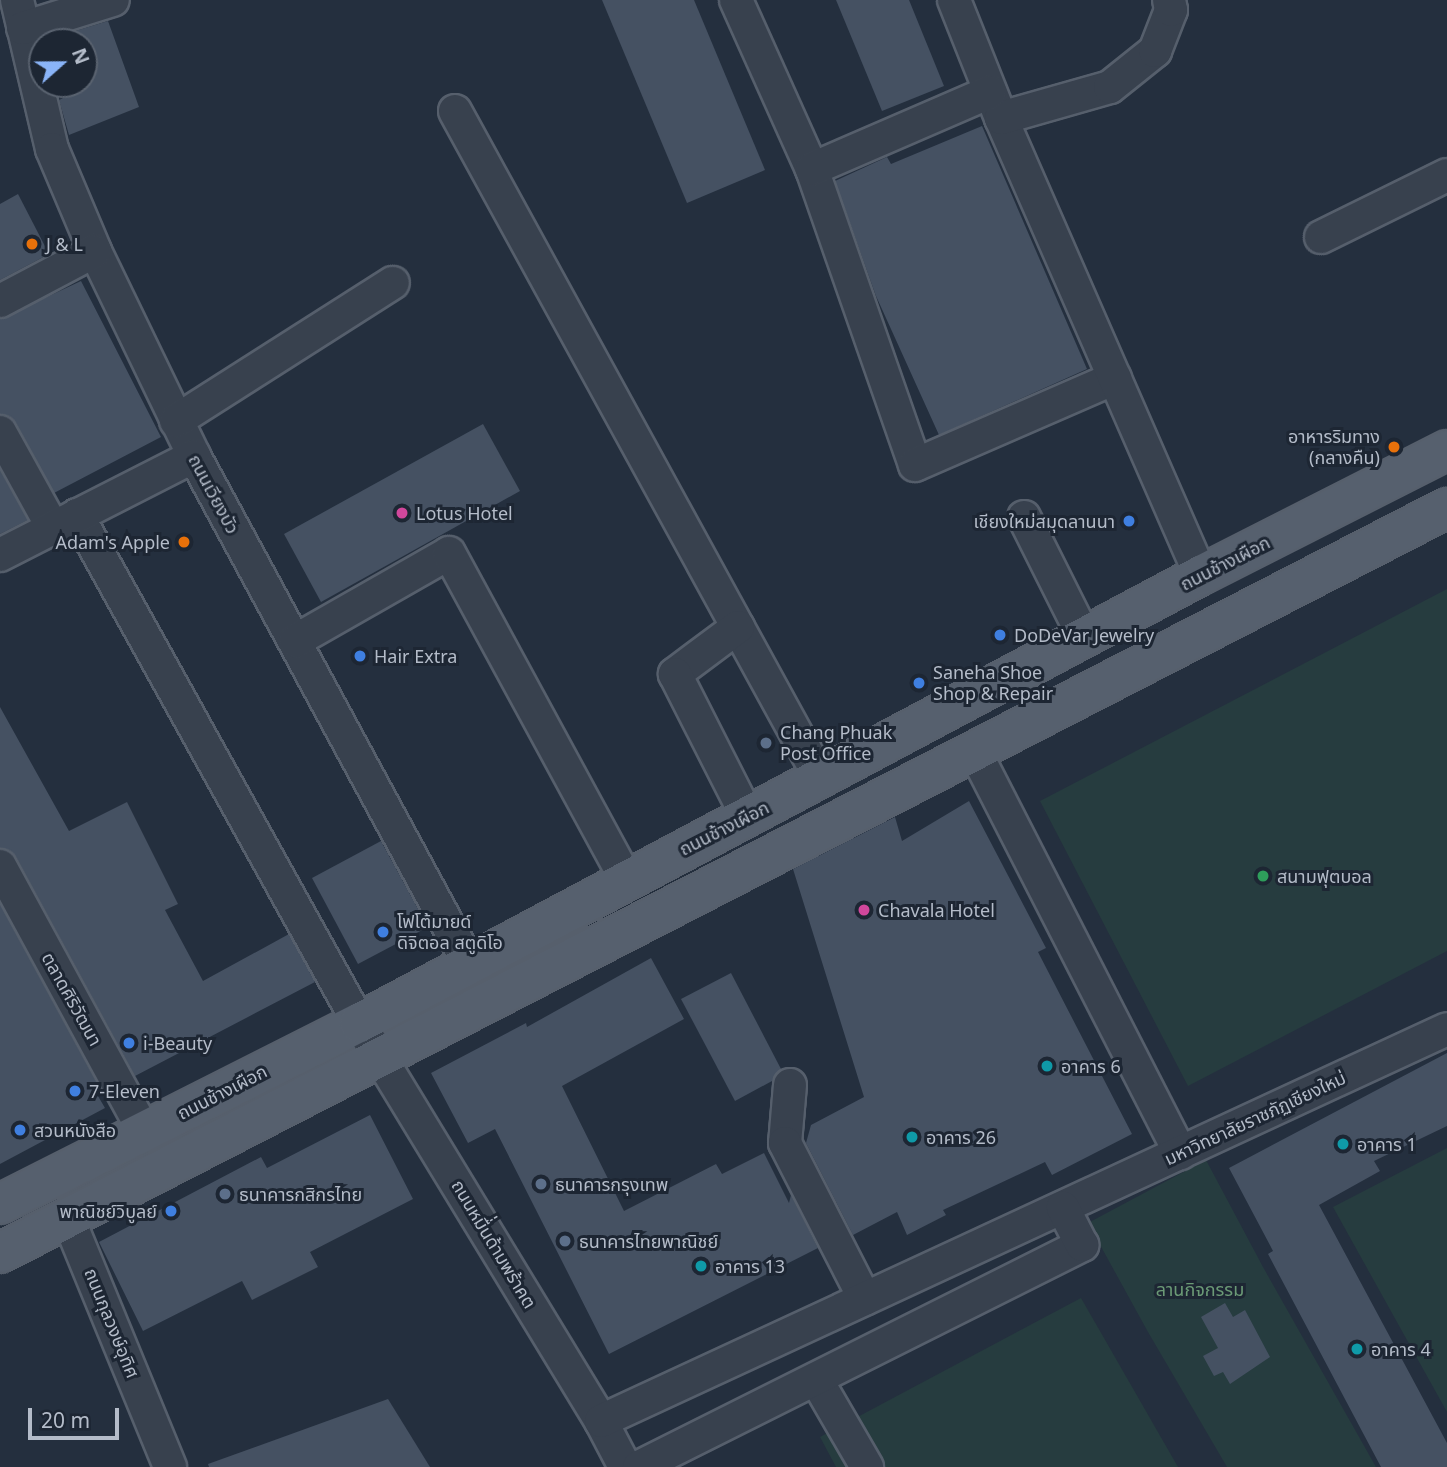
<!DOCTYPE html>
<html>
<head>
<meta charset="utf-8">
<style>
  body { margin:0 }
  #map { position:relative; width:1447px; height:1467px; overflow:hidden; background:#242f3e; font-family:"Noto Sans","Noto Sans Thai",sans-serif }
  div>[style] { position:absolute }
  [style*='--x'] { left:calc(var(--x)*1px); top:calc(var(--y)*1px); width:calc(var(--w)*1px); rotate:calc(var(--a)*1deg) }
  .green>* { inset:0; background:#263c3f }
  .building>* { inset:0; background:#455162 }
  .roads { filter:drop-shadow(2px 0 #565f6c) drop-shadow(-2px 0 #565f6c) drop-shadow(0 2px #565f6c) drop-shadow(0 -2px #565f6c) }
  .minor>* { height:32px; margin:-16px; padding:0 16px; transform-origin:16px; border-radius:16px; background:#38414e }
  .major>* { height:38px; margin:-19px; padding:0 19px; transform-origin:19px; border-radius:19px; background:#56606e }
  .dots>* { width:19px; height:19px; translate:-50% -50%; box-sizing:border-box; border:4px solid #1d2633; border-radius:50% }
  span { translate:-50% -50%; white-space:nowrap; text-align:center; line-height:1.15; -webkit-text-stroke:6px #1d2633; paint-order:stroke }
  .poi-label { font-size:18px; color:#b4bcc9 }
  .left { translate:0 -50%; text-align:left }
  .right { translate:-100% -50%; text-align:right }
  .street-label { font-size:18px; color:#b4bcc9 }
  .park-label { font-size:18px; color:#6b9a76 }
  .north { position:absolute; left:28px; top:28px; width:70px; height:70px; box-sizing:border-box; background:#1d2633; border:2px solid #59626f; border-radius:50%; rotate:69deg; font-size:19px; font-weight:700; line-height:28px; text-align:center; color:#b4bcc9 }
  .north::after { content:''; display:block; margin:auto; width:24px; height:32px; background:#8ab4f8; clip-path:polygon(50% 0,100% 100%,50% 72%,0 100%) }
  .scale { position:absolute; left:28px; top:1408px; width:91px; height:32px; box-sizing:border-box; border:4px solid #b4bcc9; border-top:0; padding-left:9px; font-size:21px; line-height:24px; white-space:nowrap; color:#b4bcc9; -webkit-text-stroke:5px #1d2633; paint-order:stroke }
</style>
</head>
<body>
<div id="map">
  <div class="green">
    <i style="clip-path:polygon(1447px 589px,1447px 951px,1188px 1086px,1040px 801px)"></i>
    <i style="clip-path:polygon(1447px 1148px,1447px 1412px,1333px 1207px)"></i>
    <i style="clip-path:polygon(1206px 1160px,1263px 1267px,1376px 1467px,1227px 1467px,1148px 1332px,1088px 1223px)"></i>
    <i style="clip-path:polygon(1081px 1298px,1178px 1467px,836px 1467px,820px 1437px)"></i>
  </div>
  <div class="building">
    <i style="clip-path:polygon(602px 0,694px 0,765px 170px,687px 203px)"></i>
    <i style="clip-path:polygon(836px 0,909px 0,944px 86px,882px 111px)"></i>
    <i style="clip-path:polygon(108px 21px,139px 107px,69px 135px,59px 100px,81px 90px,79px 84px,84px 84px,84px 42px,64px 42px,62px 35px)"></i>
    <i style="clip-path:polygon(982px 126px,1087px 369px,939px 435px,876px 296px,835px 181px,887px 157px,891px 164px)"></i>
    <i style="clip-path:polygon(18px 194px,49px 254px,0 280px,0 204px)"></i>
    <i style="clip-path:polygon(81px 281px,161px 437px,54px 493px,16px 423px,9px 416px,0 414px,0 319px)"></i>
    <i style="clip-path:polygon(483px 424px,520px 491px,321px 602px,284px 534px)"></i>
    <i style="clip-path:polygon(0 470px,28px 520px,0 534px)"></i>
    <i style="clip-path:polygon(0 707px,69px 831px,127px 802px,178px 904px,165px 910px,203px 981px,289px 934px,315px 982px,135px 1076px,16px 857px,9px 850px,0 848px)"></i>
    <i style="clip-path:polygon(969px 801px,1046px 948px,1038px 952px,1132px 1134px,1052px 1175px,1045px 1162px,943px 1210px,946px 1215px,907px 1235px,897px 1212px,853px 1235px,806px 1143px,811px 1125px,864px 1097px,793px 869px,895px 817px,902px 841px)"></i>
    <i style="clip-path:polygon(381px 841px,428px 927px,358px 964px,312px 878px)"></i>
    <i style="clip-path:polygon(0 904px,103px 1094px,98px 1096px,105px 1108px,0 1164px)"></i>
    <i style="clip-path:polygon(651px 958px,684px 1019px,562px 1086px,624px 1211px,716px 1164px,722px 1174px,764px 1153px,789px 1203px,791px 1195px,818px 1248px,609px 1354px,495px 1129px,468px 1143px,431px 1073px,526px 1023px,527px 1027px)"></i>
    <i style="clip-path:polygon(731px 973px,781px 1069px,772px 1081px,735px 1101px,681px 999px)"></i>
    <i style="clip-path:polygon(1447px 1053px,1447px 1126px,1374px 1161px,1380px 1171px,1319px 1205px,1447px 1443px,1447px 1467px,1381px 1467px,1268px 1254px,1273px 1251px,1229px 1168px)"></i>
    <i style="clip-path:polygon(370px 1115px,413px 1199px,310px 1252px,318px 1267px,252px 1300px,242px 1281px,143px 1331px,99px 1242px,261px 1157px,267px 1168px)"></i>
    <i style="clip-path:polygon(1225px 1303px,1233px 1317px,1245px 1310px,1270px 1357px,1230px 1384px,1223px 1372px,1214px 1376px,1203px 1356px,1218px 1348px,1201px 1317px)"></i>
    <i style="clip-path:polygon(388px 1399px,430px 1467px,209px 1467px,208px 1464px)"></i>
  </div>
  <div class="roads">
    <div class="minor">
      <i style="--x:17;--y:0;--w:153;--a:76.8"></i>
      <i style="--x:52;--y:149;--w:111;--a:67.1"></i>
      <i style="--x:95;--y:251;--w:228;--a:64.2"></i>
      <i style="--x:194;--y:456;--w:578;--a:61.57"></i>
      <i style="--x:736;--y:0;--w:185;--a:65.8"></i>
      <i style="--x:812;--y:169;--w:313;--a:70.8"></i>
      <i style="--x:915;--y:465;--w:218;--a:-23.5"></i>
      <i style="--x:954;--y:0;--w:127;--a:68.3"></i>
      <i style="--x:1001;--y:118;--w:499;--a:66.4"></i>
      <i style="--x:23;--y:28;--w:94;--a:-17.3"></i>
      <i style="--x:455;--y:111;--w:759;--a:61.28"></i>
      <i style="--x:1001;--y:118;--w:113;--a:-15.9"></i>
      <i style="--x:1110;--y:87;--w:58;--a:-38.7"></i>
      <i style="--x:1155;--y:51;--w:44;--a:-68.7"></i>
      <i style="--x:1171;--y:10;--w:10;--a:-101"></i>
      <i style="--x:812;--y:169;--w:194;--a:-23.4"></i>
      <i style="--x:1321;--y:237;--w:140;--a:-26.2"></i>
      <i style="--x:0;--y:301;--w:107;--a:-27.8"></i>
      <i style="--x:176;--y:421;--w:257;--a:-32.5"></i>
      <i style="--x:0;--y:432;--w:110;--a:61.1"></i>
      <i style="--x:77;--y:515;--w:581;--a:60.96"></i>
      <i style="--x:359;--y:1023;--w:466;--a:58.7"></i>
      <i style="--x:601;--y:1421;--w:52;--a:62.4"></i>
      <i style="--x:1024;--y:517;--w:134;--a:63.4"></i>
      <i style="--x:0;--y:555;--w:218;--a:-27"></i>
      <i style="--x:738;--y:627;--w:79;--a:143.3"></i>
      <i style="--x:675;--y:674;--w:159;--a:63.1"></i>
      <i style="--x:295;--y:641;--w:177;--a:-29.7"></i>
      <i style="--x:449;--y:553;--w:371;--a:61.5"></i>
      <i style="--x:974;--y:750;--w:453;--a:62.9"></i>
      <i style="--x:0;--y:866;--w:302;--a:61.5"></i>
      <i style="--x:790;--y:1085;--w:58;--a:94.9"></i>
      <i style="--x:785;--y:1143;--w:175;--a:62.9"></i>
      <i style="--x:68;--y:1218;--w:269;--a:67.7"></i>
      <i style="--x:816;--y:1379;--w:102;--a:59.9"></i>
      <i style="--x:601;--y:1421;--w:932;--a:-24.86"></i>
      <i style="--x:639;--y:1467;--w:496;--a:-26.6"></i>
      <i style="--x:1082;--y:1245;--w:42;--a:-117.2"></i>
    </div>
    <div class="major">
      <i style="--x:0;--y:1204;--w:402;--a:-26.8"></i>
      <i style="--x:359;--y:1023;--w:954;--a:-28.02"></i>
      <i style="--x:1201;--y:575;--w:276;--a:-26.9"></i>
      <i style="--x:0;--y:1253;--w:1628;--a:-27.24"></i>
    </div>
  </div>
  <div class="dots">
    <i style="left:32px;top:244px;background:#e8710a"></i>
    <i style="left:1394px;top:447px;background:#e8710a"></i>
    <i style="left:402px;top:513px;background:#d1479c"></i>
    <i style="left:1129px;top:521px;background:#3f7fe0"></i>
    <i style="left:184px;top:542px;background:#e8710a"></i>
    <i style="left:1000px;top:635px;background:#3f7fe0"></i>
    <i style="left:360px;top:656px;background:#3f7fe0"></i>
    <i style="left:919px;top:683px;background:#3f7fe0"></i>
    <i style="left:766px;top:743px;background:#5c6f8a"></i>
    <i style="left:1263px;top:876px;background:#2e9e5b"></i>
    <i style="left:864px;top:910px;background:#d1479c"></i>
    <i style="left:383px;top:932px;background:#3f7fe0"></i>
    <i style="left:129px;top:1043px;background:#3f7fe0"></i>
    <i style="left:1047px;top:1066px;background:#0f9aa8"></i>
    <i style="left:75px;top:1091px;background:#3f7fe0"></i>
    <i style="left:20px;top:1130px;background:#3f7fe0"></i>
    <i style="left:912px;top:1137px;background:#0f9aa8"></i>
    <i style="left:1343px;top:1144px;background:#0f9aa8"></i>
    <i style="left:541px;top:1184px;background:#5c6f8a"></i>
    <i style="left:225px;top:1194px;background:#5c6f8a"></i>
    <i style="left:171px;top:1211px;background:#3f7fe0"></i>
    <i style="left:565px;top:1241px;background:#5c6f8a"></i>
    <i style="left:701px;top:1266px;background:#0f9aa8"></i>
    <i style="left:1357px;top:1349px;background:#0f9aa8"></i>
  </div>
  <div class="poi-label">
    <span class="left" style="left:46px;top:244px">J &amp; L</span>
    <span class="right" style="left:1380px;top:447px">อาหารริมทาง<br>(กลางคืน)</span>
    <span class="left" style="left:416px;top:513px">Lotus Hotel</span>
    <span class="right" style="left:1115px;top:521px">เชียงใหม่สมุดลานนา</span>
    <span class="right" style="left:170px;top:542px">Adam's Apple</span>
    <span class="left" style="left:1014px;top:635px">DoDeVar Jewelry</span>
    <span class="left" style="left:374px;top:656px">Hair Extra</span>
    <span class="left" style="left:933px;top:683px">Saneha Shoe<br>Shop &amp; Repair</span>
    <span class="left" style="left:780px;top:743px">Chang Phuak<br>Post Office</span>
    <span class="left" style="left:1277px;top:876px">สนามฟุตบอล</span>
    <span class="left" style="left:878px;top:910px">Chavala Hotel</span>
    <span class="left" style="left:397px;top:932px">โฟโต้มายด์<br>ดิจิตอล สตูดิโอ</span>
    <span class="left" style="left:143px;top:1043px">i-Beauty</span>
    <span class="left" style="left:1061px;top:1066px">อาคาร 6</span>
    <span class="left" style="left:89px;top:1091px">7-Eleven</span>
    <span class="left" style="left:34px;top:1130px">สวนหนังสือ</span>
    <span class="left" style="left:926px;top:1137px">อาคาร 26</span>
    <span class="left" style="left:1357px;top:1144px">อาคาร 1</span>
    <span class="left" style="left:555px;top:1184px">ธนาคารกรุงเทพ</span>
    <span class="left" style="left:239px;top:1194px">ธนาคารกสิกรไทย</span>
    <span class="right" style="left:157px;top:1211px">พาณิชย์วิบูลย์</span>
    <span class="left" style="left:579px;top:1241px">ธนาคารไทยพาณิชย์</span>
    <span class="left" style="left:715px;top:1266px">อาคาร 13</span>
    <span class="left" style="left:1371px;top:1349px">อาคาร 4</span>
  </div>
  <div class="street-label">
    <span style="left:214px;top:494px;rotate:62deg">ถนนเวียงบัว</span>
    <span style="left:1225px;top:563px;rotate:-27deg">ถนนช้างเผือก</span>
    <span style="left:724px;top:828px;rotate:-27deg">ถนนช้างเผือก</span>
    <span style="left:72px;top:999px;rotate:61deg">ตลาดศิริวัฒนา</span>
    <span style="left:222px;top:1092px;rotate:-27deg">ถนนช้างเผือก</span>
    <span style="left:1255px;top:1118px;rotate:-25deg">มหาวิทยาลัยราชภัฏเชียงใหม่</span>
    <span style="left:494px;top:1244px;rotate:59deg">ถนนหมื่่นด้ามพร้าคต</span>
    <span style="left:112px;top:1323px;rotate:68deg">ถนนกุลวงษ์อุทิศ</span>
  </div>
  <div class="park-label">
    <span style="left:1200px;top:1289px">ลานกิจกรรม</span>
  </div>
  <div class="north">N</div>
  <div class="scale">20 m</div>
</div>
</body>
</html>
